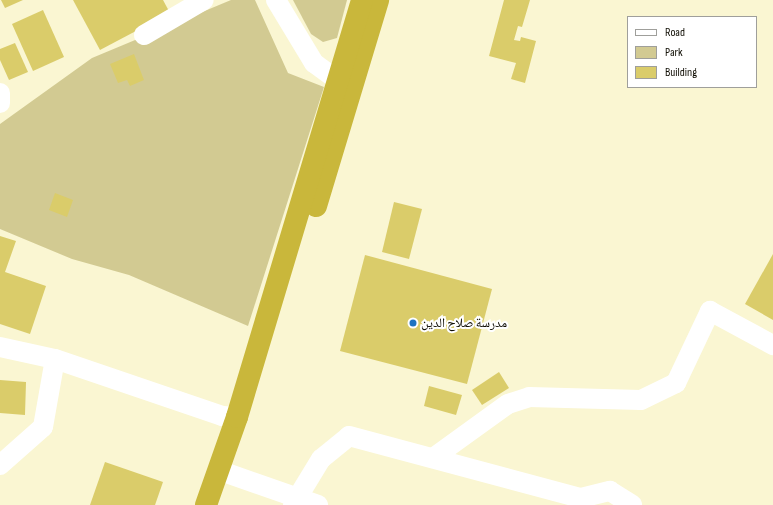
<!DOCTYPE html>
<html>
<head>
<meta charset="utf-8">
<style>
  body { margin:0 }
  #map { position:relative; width:773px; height:505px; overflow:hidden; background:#faf6d2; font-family:"Sofia Sans Condensed","Noto Naskh Arabic",sans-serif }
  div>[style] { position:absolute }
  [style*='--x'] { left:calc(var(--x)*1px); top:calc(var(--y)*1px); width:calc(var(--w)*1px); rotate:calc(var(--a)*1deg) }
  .green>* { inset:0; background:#d2ca92 }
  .building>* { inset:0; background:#dacc6a }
  .minor>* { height:20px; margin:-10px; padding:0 10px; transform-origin:10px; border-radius:10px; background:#fff }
  .highway>* { height:22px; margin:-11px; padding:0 11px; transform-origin:11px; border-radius:11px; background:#c9b73b }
  .dots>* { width:11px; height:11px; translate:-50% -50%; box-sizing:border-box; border:2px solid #fff; border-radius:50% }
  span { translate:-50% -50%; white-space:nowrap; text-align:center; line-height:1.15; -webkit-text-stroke:4px #fff; paint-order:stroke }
  .poi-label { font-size:13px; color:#100e04 }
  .left { translate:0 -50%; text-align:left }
  .legend { position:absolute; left:627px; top:16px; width:130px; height:72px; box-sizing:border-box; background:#fff; border:1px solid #9f9f9b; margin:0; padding:5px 7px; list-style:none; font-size:12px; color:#100e04 }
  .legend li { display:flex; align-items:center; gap:8px; height:20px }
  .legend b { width:20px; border:1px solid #9f9f9b }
</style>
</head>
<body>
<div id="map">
  <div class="green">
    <i style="clip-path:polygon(231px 0,255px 0,288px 73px,324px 87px,248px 326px,129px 275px,72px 259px,0 229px,0 124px,92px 58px)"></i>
    <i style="clip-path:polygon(293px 0,347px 0,337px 38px,323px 42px,311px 34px)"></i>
  </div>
  <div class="building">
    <i style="clip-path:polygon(1px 0,23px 0,5px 8px)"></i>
    <i style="clip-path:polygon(73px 0,163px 0,170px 13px,100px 50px)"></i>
    <i style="clip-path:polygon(504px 0,530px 0,522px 27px,518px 26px,514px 40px,520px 41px,521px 37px,536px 41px,525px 83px,511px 79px,516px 63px,489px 56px)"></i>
    <i style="clip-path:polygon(43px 10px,64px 57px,33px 71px,12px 24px)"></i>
    <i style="clip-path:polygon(15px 43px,28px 72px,9px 80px,0 60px,0 49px)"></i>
    <i style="clip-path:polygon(134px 54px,144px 80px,130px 86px,127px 80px,118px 83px,110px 64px)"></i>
    <i style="clip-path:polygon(55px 193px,73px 200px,67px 217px,49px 210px)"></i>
    <i style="clip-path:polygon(394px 202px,422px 209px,409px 259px,382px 252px)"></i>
    <i style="clip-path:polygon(0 236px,16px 241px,5px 272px,46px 286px,30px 334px,0 324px)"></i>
    <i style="clip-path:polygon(773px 254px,773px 320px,745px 304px)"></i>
    <i style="clip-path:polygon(365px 255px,492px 289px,467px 384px,340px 351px)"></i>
    <i style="clip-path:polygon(499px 372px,509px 388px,482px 405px,472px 390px)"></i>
    <i style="clip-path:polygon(0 380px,26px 382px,25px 415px,0 413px)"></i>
    <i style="clip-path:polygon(429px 386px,462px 395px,456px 415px,424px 406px)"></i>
    <i style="clip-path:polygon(105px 462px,163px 482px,155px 505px,90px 505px)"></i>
  </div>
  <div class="minor">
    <i style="--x:276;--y:0;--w:74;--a:58.9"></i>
    <i style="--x:314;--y:63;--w:46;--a:36.1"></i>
    <i style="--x:144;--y:35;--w:69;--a:-30.3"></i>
    <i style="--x:0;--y:93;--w:10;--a:90"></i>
    <i style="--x:0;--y:347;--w:56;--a:12.3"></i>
    <i style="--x:55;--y:359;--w:176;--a:18.8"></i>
    <i style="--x:222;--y:416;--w:15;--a:4"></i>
    <i style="--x:433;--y:458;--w:92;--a:-35.8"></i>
    <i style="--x:508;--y:404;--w:22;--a:-18"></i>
    <i style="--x:529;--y:397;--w:112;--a:1.5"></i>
    <i style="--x:641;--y:400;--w:39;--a:-26"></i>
    <i style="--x:676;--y:383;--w:80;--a:-64.7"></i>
    <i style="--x:710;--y:311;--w:72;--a:28.4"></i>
    <i style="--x:0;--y:465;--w:57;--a:-41.5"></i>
    <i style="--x:43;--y:427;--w:69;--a:-80"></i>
    <i style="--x:218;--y:470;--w:106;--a:19.3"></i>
    <i style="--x:293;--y:505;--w:54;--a:-58.7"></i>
    <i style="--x:321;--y:459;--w:36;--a:-39"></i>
    <i style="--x:349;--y:436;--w:240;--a:15"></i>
    <i style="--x:581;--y:498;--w:30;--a:-14"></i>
    <i style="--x:610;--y:491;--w:26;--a:32"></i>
  </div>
  <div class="highway">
    <i style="--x:316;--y:206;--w:215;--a:-73.2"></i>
    <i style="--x:206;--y:505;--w:93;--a:-70.6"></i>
    <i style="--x:237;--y:417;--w:435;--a:-73.3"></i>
  </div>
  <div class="dots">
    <i style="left:413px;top:323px;background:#1d73c1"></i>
  </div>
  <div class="poi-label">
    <span class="left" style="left:421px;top:323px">مدرسة صلاح الدين</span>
  </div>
  <ul class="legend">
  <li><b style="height:5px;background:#fff"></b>Road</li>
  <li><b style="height:11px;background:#d2ca92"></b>Park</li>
  <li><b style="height:11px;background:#dacc6a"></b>Building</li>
  </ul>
</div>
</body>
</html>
